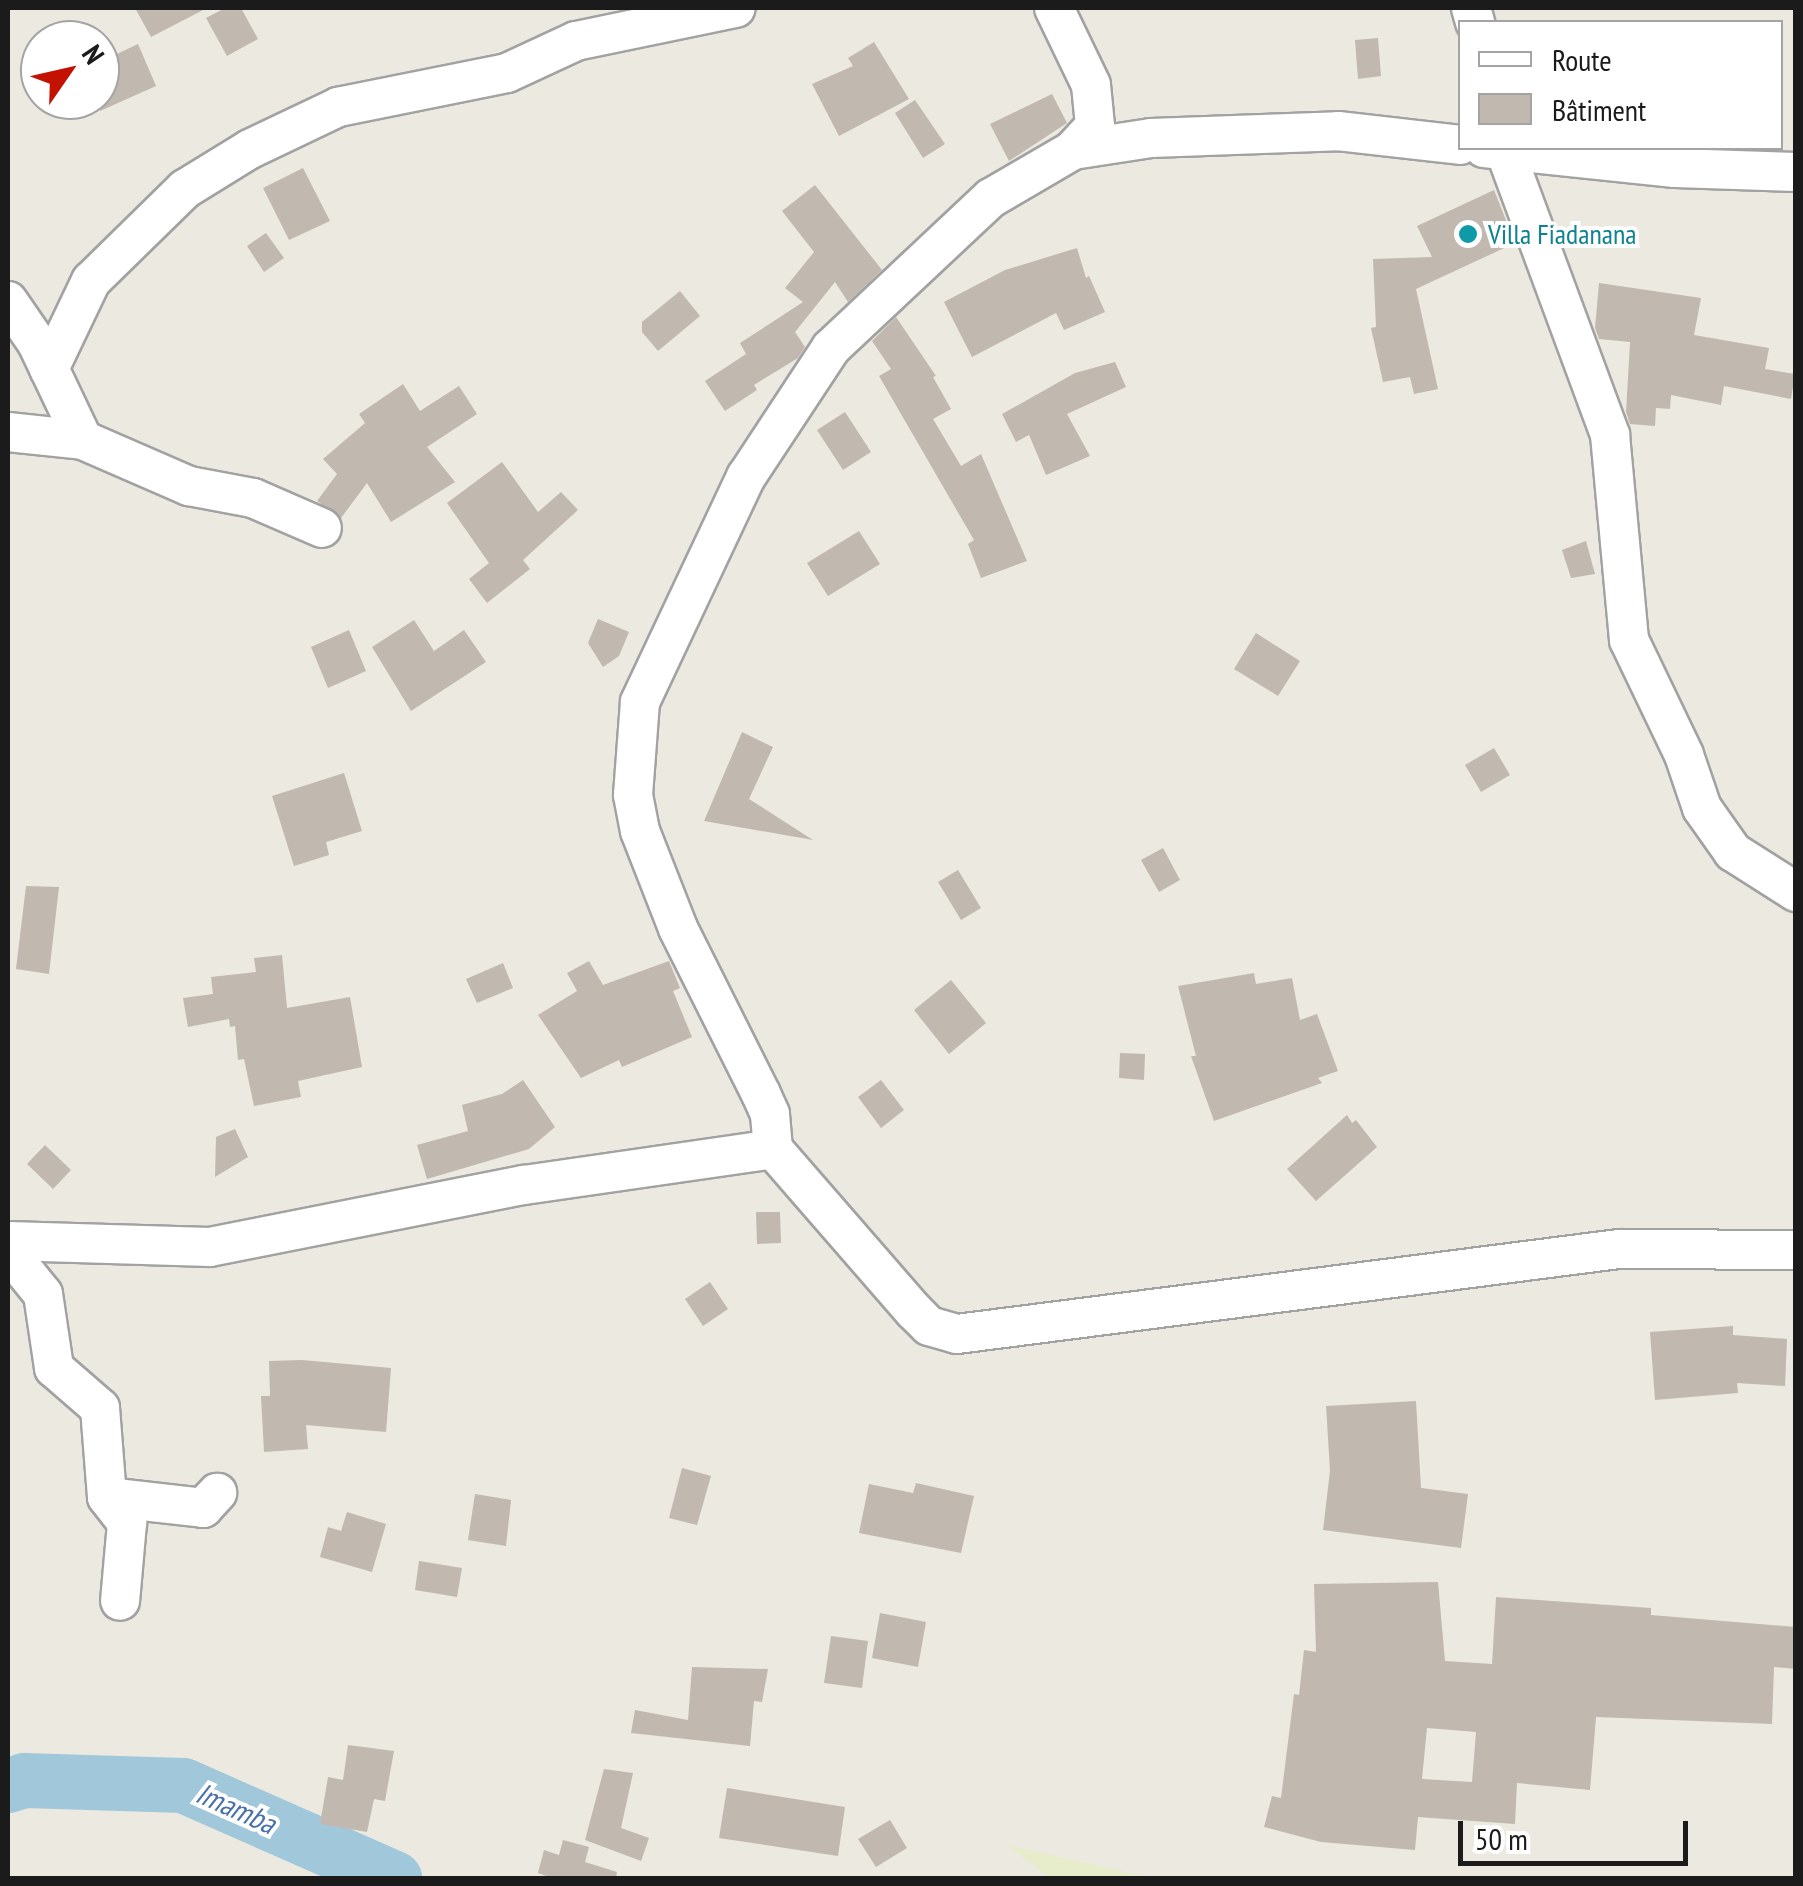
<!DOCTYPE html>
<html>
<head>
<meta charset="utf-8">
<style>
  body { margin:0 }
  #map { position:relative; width:1803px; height:1886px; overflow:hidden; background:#ece9e0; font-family:"PT Sans Narrow",sans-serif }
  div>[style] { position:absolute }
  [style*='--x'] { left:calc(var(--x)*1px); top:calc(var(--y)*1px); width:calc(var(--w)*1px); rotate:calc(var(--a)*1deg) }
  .farmland>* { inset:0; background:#e7eccb }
  .river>* { height:55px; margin:-27.5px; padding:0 27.5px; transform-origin:27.5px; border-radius:27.5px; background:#a0c8da }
  .building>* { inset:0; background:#c1b8b0 }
  .roads { filter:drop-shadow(2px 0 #a2a2a2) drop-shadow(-2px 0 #a2a2a2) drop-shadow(0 2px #a2a2a2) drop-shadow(0 -2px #a2a2a2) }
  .street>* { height:38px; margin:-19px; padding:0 19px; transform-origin:19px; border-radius:19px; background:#fff }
  .dots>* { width:28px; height:28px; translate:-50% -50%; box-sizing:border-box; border:5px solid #fff; border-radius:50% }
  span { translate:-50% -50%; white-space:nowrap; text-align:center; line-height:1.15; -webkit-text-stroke:8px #fff; paint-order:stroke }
  .culture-label { font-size:28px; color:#0d838f }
  .left { translate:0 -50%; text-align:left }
  .water-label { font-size:30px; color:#4971a8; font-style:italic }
  .frame { position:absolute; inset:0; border:10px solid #1b1b1b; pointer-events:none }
  .legend { position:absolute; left:1458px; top:20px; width:325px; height:130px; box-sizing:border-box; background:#fff; border:2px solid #a4a4a4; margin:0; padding:12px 18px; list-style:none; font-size:30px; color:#1b1b1b }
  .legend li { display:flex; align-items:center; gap:20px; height:50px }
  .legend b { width:50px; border:2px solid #a4a4a4 }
  .north { position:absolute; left:20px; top:20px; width:100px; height:100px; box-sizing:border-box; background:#fff; border:2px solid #a4a4a4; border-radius:50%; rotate:56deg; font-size:28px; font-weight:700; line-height:40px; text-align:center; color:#1b1b1b }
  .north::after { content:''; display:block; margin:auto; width:35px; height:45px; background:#c31202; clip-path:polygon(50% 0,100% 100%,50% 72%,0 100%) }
  .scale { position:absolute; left:1458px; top:1821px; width:230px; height:45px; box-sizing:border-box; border:5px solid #1b1b1b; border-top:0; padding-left:12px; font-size:30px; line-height:35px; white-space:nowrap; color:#1b1b1b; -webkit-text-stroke:8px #fff; paint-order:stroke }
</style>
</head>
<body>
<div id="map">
  <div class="farmland">
    <i style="clip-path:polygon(1006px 1845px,1152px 1878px,1051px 1878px)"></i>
  </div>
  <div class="river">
    <i style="--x:8;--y:1785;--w:17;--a:-17"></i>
    <i style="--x:24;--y:1780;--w:159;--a:1.8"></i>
    <i style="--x:183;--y:1785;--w:231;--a:23.8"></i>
  </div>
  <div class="building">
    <i style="clip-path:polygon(135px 8px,207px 8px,151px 37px)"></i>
    <i style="clip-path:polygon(225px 8px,241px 8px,258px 39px,227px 56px,206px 18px)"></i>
    <i style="clip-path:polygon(1378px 38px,1381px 76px,1358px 79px,1355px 40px)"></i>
    <i style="clip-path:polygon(874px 42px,909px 99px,839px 136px,812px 84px,853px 66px,848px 58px)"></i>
    <i style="clip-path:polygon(138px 44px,156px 86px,100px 111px,100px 62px)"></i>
    <i style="clip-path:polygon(1052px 94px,1067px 123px,1009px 161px,990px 124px)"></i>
    <i style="clip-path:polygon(915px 100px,945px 144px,923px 158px,895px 113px)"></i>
    <i style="clip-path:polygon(303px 168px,330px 221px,289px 240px,263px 188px)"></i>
    <i style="clip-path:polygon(815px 185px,882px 270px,848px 302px,835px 282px,795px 332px,805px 347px,798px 358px,754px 385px,757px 390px,725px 411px,705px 381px,746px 354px,740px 343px,803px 302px,785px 288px,814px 252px,782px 211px)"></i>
    <i style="clip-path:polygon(1494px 190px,1515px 243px,1416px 289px,1438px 389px,1414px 394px,1410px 377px,1383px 382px,1371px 328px,1376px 327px,1373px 259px,1432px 257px,1417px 226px)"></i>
    <i style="clip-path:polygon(266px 233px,284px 258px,264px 272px,247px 246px)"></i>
    <i style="clip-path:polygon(1077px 248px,1086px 278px,1089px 276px,1105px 312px,1064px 330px,1056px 313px,972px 357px,944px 302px,1005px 270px)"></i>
    <i style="clip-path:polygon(1599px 283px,1701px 298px,1694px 335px,1769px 348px,1765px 369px,1795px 374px,1791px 399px,1724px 386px,1721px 405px,1671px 395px,1670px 409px,1656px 408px,1655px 426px,1630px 424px,1626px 412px,1630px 342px,1599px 339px,1595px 328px)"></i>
    <i style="clip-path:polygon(680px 291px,700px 316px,658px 351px,642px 332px,642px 322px)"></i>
    <i style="clip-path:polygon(896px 317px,936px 376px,933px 377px,951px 409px,933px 419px,961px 466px,981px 454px,1027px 561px,981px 578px,968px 544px,974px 540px,879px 376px,891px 369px,872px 341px)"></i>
    <i style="clip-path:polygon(1115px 362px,1126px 387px,1067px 414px,1090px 456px,1046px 475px,1029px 435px,1016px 442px,1002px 414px,1075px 373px)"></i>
    <i style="clip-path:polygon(403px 384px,420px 411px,459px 386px,477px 414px,427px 447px,455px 482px,391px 522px,367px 483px,341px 518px,317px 501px,337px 474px,323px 459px,365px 423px,359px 414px)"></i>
    <i style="clip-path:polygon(845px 412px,871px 452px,843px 470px,817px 430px)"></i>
    <i style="clip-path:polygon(502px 462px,538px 512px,561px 492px,578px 510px,523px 560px,530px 569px,487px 603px,469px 579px,489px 563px,447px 503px)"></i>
    <i style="clip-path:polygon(859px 531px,880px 564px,828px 596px,807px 563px)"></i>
    <i style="clip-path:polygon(1586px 541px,1595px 574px,1571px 578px,1562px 550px)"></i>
    <i style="clip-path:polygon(598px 619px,629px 632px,619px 656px,603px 667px,588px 643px)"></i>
    <i style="clip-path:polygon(414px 620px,434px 651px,464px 630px,486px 662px,411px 711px,372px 647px)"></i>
    <i style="clip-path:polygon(349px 630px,366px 671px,328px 688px,311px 647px)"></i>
    <i style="clip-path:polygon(1256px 633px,1300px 661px,1278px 696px,1234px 669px)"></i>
    <i style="clip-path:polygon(742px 732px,773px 747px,749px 799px,813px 840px,704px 821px)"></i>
    <i style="clip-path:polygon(1494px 748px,1510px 775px,1481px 792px,1465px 765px)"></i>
    <i style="clip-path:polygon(344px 773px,362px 831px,326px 842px,329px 855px,294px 866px,272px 796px)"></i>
    <i style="clip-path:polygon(1163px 848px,1180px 880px,1159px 892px,1141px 860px)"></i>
    <i style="clip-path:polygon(958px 870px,981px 908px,961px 920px,938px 882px)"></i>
    <i style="clip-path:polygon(26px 886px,59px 887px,49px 974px,16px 969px)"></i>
    <i style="clip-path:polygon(282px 955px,287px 1008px,350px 997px,362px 1067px,298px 1081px,301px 1097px,254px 1106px,244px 1059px,238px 1060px,235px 1026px,230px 1027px,229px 1019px,188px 1027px,183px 998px,213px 994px,211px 977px,256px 972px,254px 958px)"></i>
    <i style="clip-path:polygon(589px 961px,603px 985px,669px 961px,680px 988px,673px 991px,692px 1037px,622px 1067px,619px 1060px,581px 1078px,538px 1015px,577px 991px,567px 973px)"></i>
    <i style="clip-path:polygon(503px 963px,513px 988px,477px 1003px,466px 979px)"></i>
    <i style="clip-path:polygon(1254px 973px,1256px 984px,1292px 978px,1300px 1020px,1317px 1014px,1338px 1071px,1318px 1078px,1322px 1083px,1214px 1121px,1191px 1056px,1196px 1056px,1178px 986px)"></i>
    <i style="clip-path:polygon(951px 980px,986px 1023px,949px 1054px,914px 1010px)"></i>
    <i style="clip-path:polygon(1120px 1053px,1145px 1054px,1144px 1080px,1119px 1078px)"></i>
    <i style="clip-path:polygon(523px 1080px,555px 1127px,529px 1149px,427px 1179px,417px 1145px,468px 1131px,462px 1105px,502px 1094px)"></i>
    <i style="clip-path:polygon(881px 1080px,904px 1110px,881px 1128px,858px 1097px)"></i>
    <i style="clip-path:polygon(1347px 1115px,1352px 1123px,1356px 1120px,1377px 1147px,1316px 1201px,1287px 1169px)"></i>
    <i style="clip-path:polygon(235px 1129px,248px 1157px,215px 1177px,216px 1137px)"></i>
    <i style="clip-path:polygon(45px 1145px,71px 1170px,53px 1189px,27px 1164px)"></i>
    <i style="clip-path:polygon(756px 1212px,780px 1212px,781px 1243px,757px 1244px)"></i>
    <i style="clip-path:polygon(710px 1282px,728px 1309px,703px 1326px,685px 1299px)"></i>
    <i style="clip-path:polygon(1733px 1326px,1733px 1335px,1787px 1339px,1785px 1386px,1737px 1383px,1738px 1393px,1655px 1400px,1650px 1332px)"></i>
    <i style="clip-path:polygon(302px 1360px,391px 1368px,386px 1432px,306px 1425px,308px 1449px,264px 1452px,261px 1396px,270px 1396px,269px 1361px)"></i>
    <i style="clip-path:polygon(1416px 1401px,1421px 1488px,1468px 1494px,1461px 1548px,1323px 1530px,1330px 1471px,1326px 1406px)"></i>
    <i style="clip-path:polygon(682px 1468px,711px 1476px,697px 1525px,669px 1518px)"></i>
    <i style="clip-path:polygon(916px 1483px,974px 1496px,961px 1553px,859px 1533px,869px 1484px,913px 1493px)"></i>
    <i style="clip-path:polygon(475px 1494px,511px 1500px,506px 1546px,468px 1540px)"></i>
    <i style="clip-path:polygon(347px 1512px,386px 1524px,372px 1572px,320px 1557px,328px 1527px,341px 1531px)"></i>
    <i style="clip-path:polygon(419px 1561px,462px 1568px,457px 1597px,415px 1590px)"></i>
    <i style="clip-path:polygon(evenodd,1438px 1582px,1445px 1661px,1492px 1664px,1496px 1597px,1651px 1608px,1651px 1615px,1796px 1627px,1796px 1669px,1774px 1667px,1772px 1724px,1596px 1717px,1590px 1790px,1517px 1783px,1515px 1824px,1418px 1817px,1415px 1850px,1321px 1842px,1264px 1827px,1272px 1796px,1281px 1798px,1294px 1694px,1299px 1695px,1304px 1650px,1316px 1652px,1314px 1584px,1438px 1582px,1427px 1728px,1476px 1732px,1472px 1782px,1422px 1779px,1427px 1728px)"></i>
    <i style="clip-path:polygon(880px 1613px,926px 1622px,918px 1667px,872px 1658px)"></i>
    <i style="clip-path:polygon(831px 1636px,868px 1641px,862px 1688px,824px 1683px)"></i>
    <i style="clip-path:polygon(692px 1667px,768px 1669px,762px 1702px,754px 1701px,750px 1746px,631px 1733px,635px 1710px,688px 1720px)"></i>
    <i style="clip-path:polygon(348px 1745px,394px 1751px,385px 1801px,374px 1799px,367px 1832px,320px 1824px,328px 1777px,343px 1780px)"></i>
    <i style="clip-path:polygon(604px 1769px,633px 1773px,621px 1828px,649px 1838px,641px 1861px,585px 1840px)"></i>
    <i style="clip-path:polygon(727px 1788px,845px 1807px,838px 1856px,719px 1838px)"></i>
    <i style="clip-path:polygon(890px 1820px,907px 1848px,876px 1867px,858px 1839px)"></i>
    <i style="clip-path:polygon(563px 1840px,589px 1847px,585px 1862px,617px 1872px,616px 1878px,552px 1878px,538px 1873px,544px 1850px,559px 1855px)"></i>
  </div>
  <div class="roads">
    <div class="street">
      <i style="--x:1054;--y:8;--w:85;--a:64.3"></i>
      <i style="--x:1091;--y:85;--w:41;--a:84.4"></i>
      <i style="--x:1095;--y:126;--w:33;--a:133"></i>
      <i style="--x:1471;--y:8;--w:15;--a:74"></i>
      <i style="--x:1484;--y:148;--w:192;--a:6"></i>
      <i style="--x:1675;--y:168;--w:121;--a:1.9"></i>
      <i style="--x:1504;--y:148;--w:306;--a:69.7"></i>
      <i style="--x:1610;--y:435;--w:206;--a:84.7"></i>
      <i style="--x:1629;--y:640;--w:127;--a:64.4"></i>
      <i style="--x:1684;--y:755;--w:56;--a:71.2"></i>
      <i style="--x:1702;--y:808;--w:54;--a:54.8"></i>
      <i style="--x:1733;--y:852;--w:75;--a:32.4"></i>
      <i style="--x:8;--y:301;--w:51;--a:55.4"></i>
      <i style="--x:37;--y:343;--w:107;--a:64.6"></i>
      <i style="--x:49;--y:369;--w:98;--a:-64.5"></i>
      <i style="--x:91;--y:281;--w:132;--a:-44.4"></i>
      <i style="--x:185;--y:189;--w:76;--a:-31.6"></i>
      <i style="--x:250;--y:149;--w:98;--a:-25.5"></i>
      <i style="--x:338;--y:107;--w:172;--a:-11.4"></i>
      <i style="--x:507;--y:73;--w:76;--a:-24.9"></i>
      <i style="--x:576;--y:41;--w:163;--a:-11.7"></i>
      <i style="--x:8;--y:432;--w:75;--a:6.1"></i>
      <i style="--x:83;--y:440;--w:116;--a:23.5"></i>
      <i style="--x:189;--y:486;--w:65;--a:10.6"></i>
      <i style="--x:253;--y:498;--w:75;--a:23.5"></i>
      <i style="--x:773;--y:1149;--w:35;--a:-95"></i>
      <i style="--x:770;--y:1114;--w:22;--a:-114"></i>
      <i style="--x:761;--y:1094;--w:186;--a:-116.6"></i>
      <i style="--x:678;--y:928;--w:104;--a:-111.4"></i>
      <i style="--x:640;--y:831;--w:37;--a:-101"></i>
      <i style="--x:633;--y:795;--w:93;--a:-85.7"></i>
      <i style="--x:640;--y:702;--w:249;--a:-64.8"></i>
      <i style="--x:746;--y:477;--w:154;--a:-56.6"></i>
      <i style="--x:831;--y:348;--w:219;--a:-43.2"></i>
      <i style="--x:991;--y:198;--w:95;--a:-30.3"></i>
      <i style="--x:1073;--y:150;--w:79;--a:-8.7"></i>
      <i style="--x:1151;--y:138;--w:187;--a:-2.1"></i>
      <i style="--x:1338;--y:131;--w:123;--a:6.5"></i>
      <i style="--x:8;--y:1241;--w:202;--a:1.7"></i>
      <i style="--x:210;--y:1247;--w:320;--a:-11.2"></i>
      <i style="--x:524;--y:1185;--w:252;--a:-8.2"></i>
      <i style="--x:773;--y:1149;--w:215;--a:49"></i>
      <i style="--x:914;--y:1311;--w:21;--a:45"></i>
      <i style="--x:929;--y:1326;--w:29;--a:16"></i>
      <i style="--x:957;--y:1334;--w:667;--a:-7.32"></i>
      <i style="--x:1619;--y:1249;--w:177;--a:0.3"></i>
      <i style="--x:8;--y:1251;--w:55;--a:50.9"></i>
      <i style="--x:43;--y:1294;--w:75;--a:81.5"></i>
      <i style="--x:54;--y:1368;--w:61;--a:41"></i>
      <i style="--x:100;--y:1408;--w:89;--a:85.5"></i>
      <i style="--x:107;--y:1497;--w:97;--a:6.5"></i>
      <i style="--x:203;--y:1508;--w:21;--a:-47"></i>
      <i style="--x:107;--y:1497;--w:33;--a:52"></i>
      <i style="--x:127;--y:1523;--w:78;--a:95.1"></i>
    </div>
  </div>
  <div class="dots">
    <i style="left:1468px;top:234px;background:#0f9aa8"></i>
  </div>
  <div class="culture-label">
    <span class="left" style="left:1488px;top:234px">Villa Fiadanana</span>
  </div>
  <div class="water-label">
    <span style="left:236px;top:1808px;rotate:24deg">Imamba</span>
  </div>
  <div class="frame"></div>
  <ul class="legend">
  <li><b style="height:12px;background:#fff"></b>Route</li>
  <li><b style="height:28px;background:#c1b8b0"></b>Bâtiment</li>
  </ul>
  <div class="north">N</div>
  <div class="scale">50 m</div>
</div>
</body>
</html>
